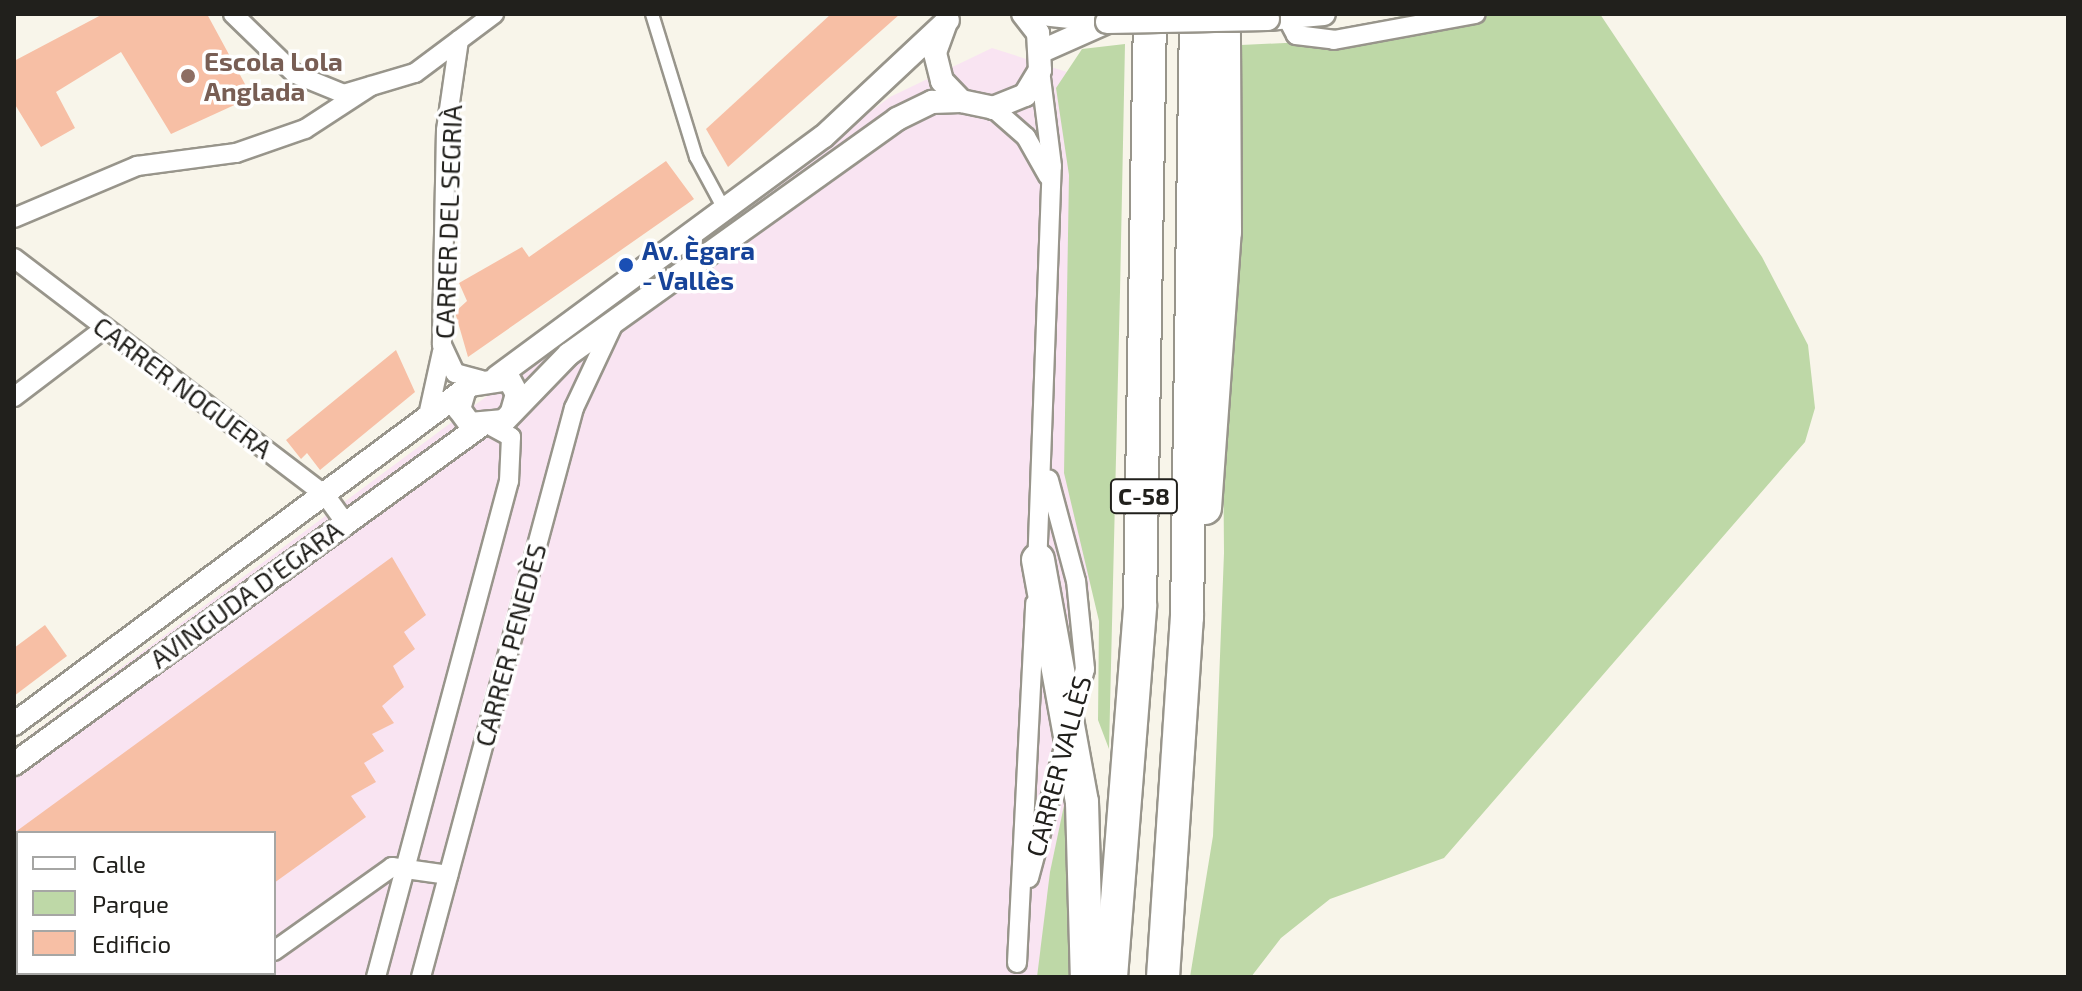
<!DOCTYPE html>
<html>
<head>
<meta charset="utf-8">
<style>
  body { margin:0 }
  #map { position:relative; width:2082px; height:991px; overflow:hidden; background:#f8f5ea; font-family:"Exo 2",sans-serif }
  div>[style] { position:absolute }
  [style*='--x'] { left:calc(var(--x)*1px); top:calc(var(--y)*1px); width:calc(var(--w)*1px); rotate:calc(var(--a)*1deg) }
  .industrial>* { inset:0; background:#f9e4f2 }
  .green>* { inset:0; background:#bed8a7 }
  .building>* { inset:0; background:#f7bfa5 }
  .roads { filter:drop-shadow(2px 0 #98958b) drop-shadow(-2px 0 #98958b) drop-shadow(0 2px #98958b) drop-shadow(0 -2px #98958b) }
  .pedestrian>* { height:12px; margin:-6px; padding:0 6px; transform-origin:6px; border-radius:6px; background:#fff }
  .minor>* { height:18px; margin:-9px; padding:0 9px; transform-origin:9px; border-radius:9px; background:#fff }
  .tertiary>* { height:22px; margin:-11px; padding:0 11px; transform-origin:11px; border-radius:11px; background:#fff }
  .motorway>* { height:32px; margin:-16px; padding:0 16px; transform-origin:16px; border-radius:16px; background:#fff }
  .bridges { filter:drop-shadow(2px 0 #98958b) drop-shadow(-2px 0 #98958b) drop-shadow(0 2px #98958b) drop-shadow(0 -2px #98958b) }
  .tertiary-bridge>* { height:22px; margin:-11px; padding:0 11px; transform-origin:11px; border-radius:11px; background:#fff }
  .dots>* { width:22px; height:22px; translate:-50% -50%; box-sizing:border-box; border:4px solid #fff; border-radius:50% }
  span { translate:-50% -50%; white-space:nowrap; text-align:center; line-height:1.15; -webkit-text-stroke:7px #fff; paint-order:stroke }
  .shield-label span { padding:2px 6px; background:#fff; border:2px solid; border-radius:6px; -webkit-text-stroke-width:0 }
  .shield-label { font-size:24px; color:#21201c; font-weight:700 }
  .education-label { font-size:26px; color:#785e54; font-weight:700 }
  .left { translate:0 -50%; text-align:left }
  .street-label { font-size:26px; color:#21201c }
  .transit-label { font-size:26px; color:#164399; font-weight:700 }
  .frame { position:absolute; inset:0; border:16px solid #21201c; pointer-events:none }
  .legend { position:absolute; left:16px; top:831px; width:260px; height:144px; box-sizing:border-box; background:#fff; border:2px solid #a6a6a4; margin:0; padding:10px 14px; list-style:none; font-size:24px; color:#21201c }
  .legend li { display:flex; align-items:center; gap:16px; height:40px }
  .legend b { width:40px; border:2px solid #a6a6a4 }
</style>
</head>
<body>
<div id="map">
  <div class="industrial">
    <i style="clip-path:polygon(evenodd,992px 48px,1073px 74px,1094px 512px,1066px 977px,14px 977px,14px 747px,890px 97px,992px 48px,18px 833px,274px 833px,274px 973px,18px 973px,18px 833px)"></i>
  </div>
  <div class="green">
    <i style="clip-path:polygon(1408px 14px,1600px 14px,1762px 257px,1808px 345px,1815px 408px,1805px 442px,1444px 858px,1330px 899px,1281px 938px,1251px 977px,1190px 977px,1213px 836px,1224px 553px,1220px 46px,1305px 42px)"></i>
    <i style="clip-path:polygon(1125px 44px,1120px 292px,1109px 749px,1098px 720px,1099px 621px,1064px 473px,1069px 175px,1056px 88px,1082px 49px)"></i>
    <i style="clip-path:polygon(1070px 777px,1077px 977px,1037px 977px,1050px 872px)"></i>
  </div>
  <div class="building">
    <i style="clip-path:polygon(103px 14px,207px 14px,252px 97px,171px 134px,121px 52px,56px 92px,75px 128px,41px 147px,14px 103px,14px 61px)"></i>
    <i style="clip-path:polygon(831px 14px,900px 14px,728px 167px,706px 129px)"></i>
    <i style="clip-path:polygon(666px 161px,694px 199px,468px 357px,455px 312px,467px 301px,459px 283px,522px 247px,529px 257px)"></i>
    <i style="clip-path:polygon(396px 350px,415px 392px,320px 470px,307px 453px,301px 459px,286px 440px)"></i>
    <i style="clip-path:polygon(392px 557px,426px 615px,404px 632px,415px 649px,393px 666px,404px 687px,382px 706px,394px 723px,372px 734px,384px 751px,364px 763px,376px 782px,351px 796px,366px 817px,274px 883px,274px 833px,14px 833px)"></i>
    <i style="clip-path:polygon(45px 625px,67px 656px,14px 696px,14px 648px)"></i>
  </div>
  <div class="roads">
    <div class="pedestrian">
      <i style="--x:652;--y:14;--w:150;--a:72.9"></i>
      <i style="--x:696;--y:157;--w:59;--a:61.7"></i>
    </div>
    <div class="minor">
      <i style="--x:233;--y:14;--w:86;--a:44.1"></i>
      <i style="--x:295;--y:74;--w:53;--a:22.2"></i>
      <i style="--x:344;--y:94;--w:74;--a:-16.5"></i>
      <i style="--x:415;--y:73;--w:99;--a:-36.8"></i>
      <i style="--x:1287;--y:18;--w:19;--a:62"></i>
      <i style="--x:1296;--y:35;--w:38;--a:7"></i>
      <i style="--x:1334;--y:40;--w:144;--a:-10.4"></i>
      <i style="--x:459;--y:40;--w:91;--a:98.2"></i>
      <i style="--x:446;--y:130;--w:215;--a:91.1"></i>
      <i style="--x:442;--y:345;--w:31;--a:65"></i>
      <i style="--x:455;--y:373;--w:27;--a:15"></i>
      <i style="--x:993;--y:108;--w:44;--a:41.3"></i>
      <i style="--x:1026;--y:137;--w:45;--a:60.6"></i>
      <i style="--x:14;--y:218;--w:134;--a:-22.9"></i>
      <i style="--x:137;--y:166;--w:100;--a:-7.5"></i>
      <i style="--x:236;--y:153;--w:73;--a:-19.2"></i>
      <i style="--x:305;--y:129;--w:79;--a:-33.1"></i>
      <i style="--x:14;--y:258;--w:392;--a:37.3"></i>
      <i style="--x:326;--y:496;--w:32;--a:54"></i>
      <i style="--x:14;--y:397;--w:114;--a:-37.2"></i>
      <i style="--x:427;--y:420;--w:70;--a:-77.6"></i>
      <i style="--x:1037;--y:569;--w:403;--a:-87.9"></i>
      <i style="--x:1052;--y:166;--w:97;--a:-97.1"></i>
      <i style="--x:1029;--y:878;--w:216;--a:-75"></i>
      <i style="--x:1085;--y:669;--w:88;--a:-95.8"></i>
      <i style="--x:1076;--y:581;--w:105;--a:-105"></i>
      <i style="--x:274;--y:951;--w:145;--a:-35.4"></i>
      <i style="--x:392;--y:867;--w:57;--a:8.1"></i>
      <i style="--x:1017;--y:963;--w:360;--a:-87.1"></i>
      <i style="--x:238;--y:977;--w:6;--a:-39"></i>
      <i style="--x:376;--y:977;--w:514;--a:-74.99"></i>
      <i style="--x:509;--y:481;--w:44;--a:-87.4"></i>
      <i style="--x:511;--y:437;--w:21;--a:-151"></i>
      <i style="--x:421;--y:977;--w:589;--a:-74.95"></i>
      <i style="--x:574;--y:408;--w:92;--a:-64.8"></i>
    </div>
    <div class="tertiary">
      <i style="--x:1042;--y:14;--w:56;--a:6.1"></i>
      <i style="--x:1268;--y:19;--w:56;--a:-5.1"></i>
      <i style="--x:945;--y:25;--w:30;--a:110"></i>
      <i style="--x:935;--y:53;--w:29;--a:76"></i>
      <i style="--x:942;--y:81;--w:28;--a:46"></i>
      <i style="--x:961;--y:101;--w:33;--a:12"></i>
      <i style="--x:993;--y:108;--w:35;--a:-22"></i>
      <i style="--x:1025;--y:95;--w:29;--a:-59"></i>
      <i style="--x:1040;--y:70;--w:37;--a:-93"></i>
      <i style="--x:1038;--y:33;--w:24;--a:-128"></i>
      <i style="--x:1042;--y:51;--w:71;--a:-24"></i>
      <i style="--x:497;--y:377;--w:405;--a:-36.4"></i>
      <i style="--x:823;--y:137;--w:171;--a:-43.1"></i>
      <i style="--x:464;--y:392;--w:18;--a:106"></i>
      <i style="--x:459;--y:409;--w:19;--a:54"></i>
      <i style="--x:470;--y:424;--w:34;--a:-5"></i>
      <i style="--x:504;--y:421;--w:93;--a:-45.9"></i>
      <i style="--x:569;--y:354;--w:403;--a:-35.6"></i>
      <i style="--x:897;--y:119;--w:39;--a:-26"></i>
      <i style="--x:932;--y:102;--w:29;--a:-2"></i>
      <i style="--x:14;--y:724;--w:569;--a:-36.57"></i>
      <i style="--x:471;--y:385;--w:38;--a:-9"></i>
      <i style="--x:509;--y:379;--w:17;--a:62"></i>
      <i style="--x:517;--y:394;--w:19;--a:106"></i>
      <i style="--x:14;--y:764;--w:576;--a:-35.95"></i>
    </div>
    <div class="motorway">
      <i style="--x:1205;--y:508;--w:277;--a:-85.9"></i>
      <i style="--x:1225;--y:232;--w:218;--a:-90.3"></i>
      <i style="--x:1038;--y:560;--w:246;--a:79.7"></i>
      <i style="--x:1082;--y:802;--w:175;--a:88.4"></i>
      <i style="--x:1111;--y:977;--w:373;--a:-85.5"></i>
      <i style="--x:1140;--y:605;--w:591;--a:-89.03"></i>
      <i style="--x:1163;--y:977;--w:361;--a:-86.2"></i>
      <i style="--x:1187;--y:617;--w:603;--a:-89.14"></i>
    </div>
  </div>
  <div class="bridges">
    <div class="tertiary-bridge">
      <i style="--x:1107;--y:22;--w:161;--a:-1.1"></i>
    </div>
  </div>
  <div class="dots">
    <i style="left:188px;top:76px;background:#8d6e63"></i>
    <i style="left:626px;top:265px;background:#1a4fb4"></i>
  </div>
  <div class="shield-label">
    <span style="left:1144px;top:496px">C-58</span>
  </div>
  <div class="education-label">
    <span class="left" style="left:204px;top:76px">Escola Lola<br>Anglada</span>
  </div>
  <div class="street-label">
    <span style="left:448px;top:222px;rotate:-88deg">CARRER DEL SEGRIÀ</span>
    <span style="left:183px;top:387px;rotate:37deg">CARRER NOGUERA</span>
    <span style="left:246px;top:594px;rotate:-36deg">AVINGUDA D'EGARA</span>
    <span style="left:510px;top:645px;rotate:-75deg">CARRER PENEDÈS</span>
    <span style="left:1058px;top:766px;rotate:-75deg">CARRER VALLÈS</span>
  </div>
  <div class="transit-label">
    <span class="left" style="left:642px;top:265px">Av. Ègara<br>- Vallès</span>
  </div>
  <div class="frame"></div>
  <ul class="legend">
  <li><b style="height:10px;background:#fff"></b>Calle</li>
  <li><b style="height:22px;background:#bed8a7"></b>Parque</li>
  <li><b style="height:22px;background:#f7bfa5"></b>Edificio</li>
  </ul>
</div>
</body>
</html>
